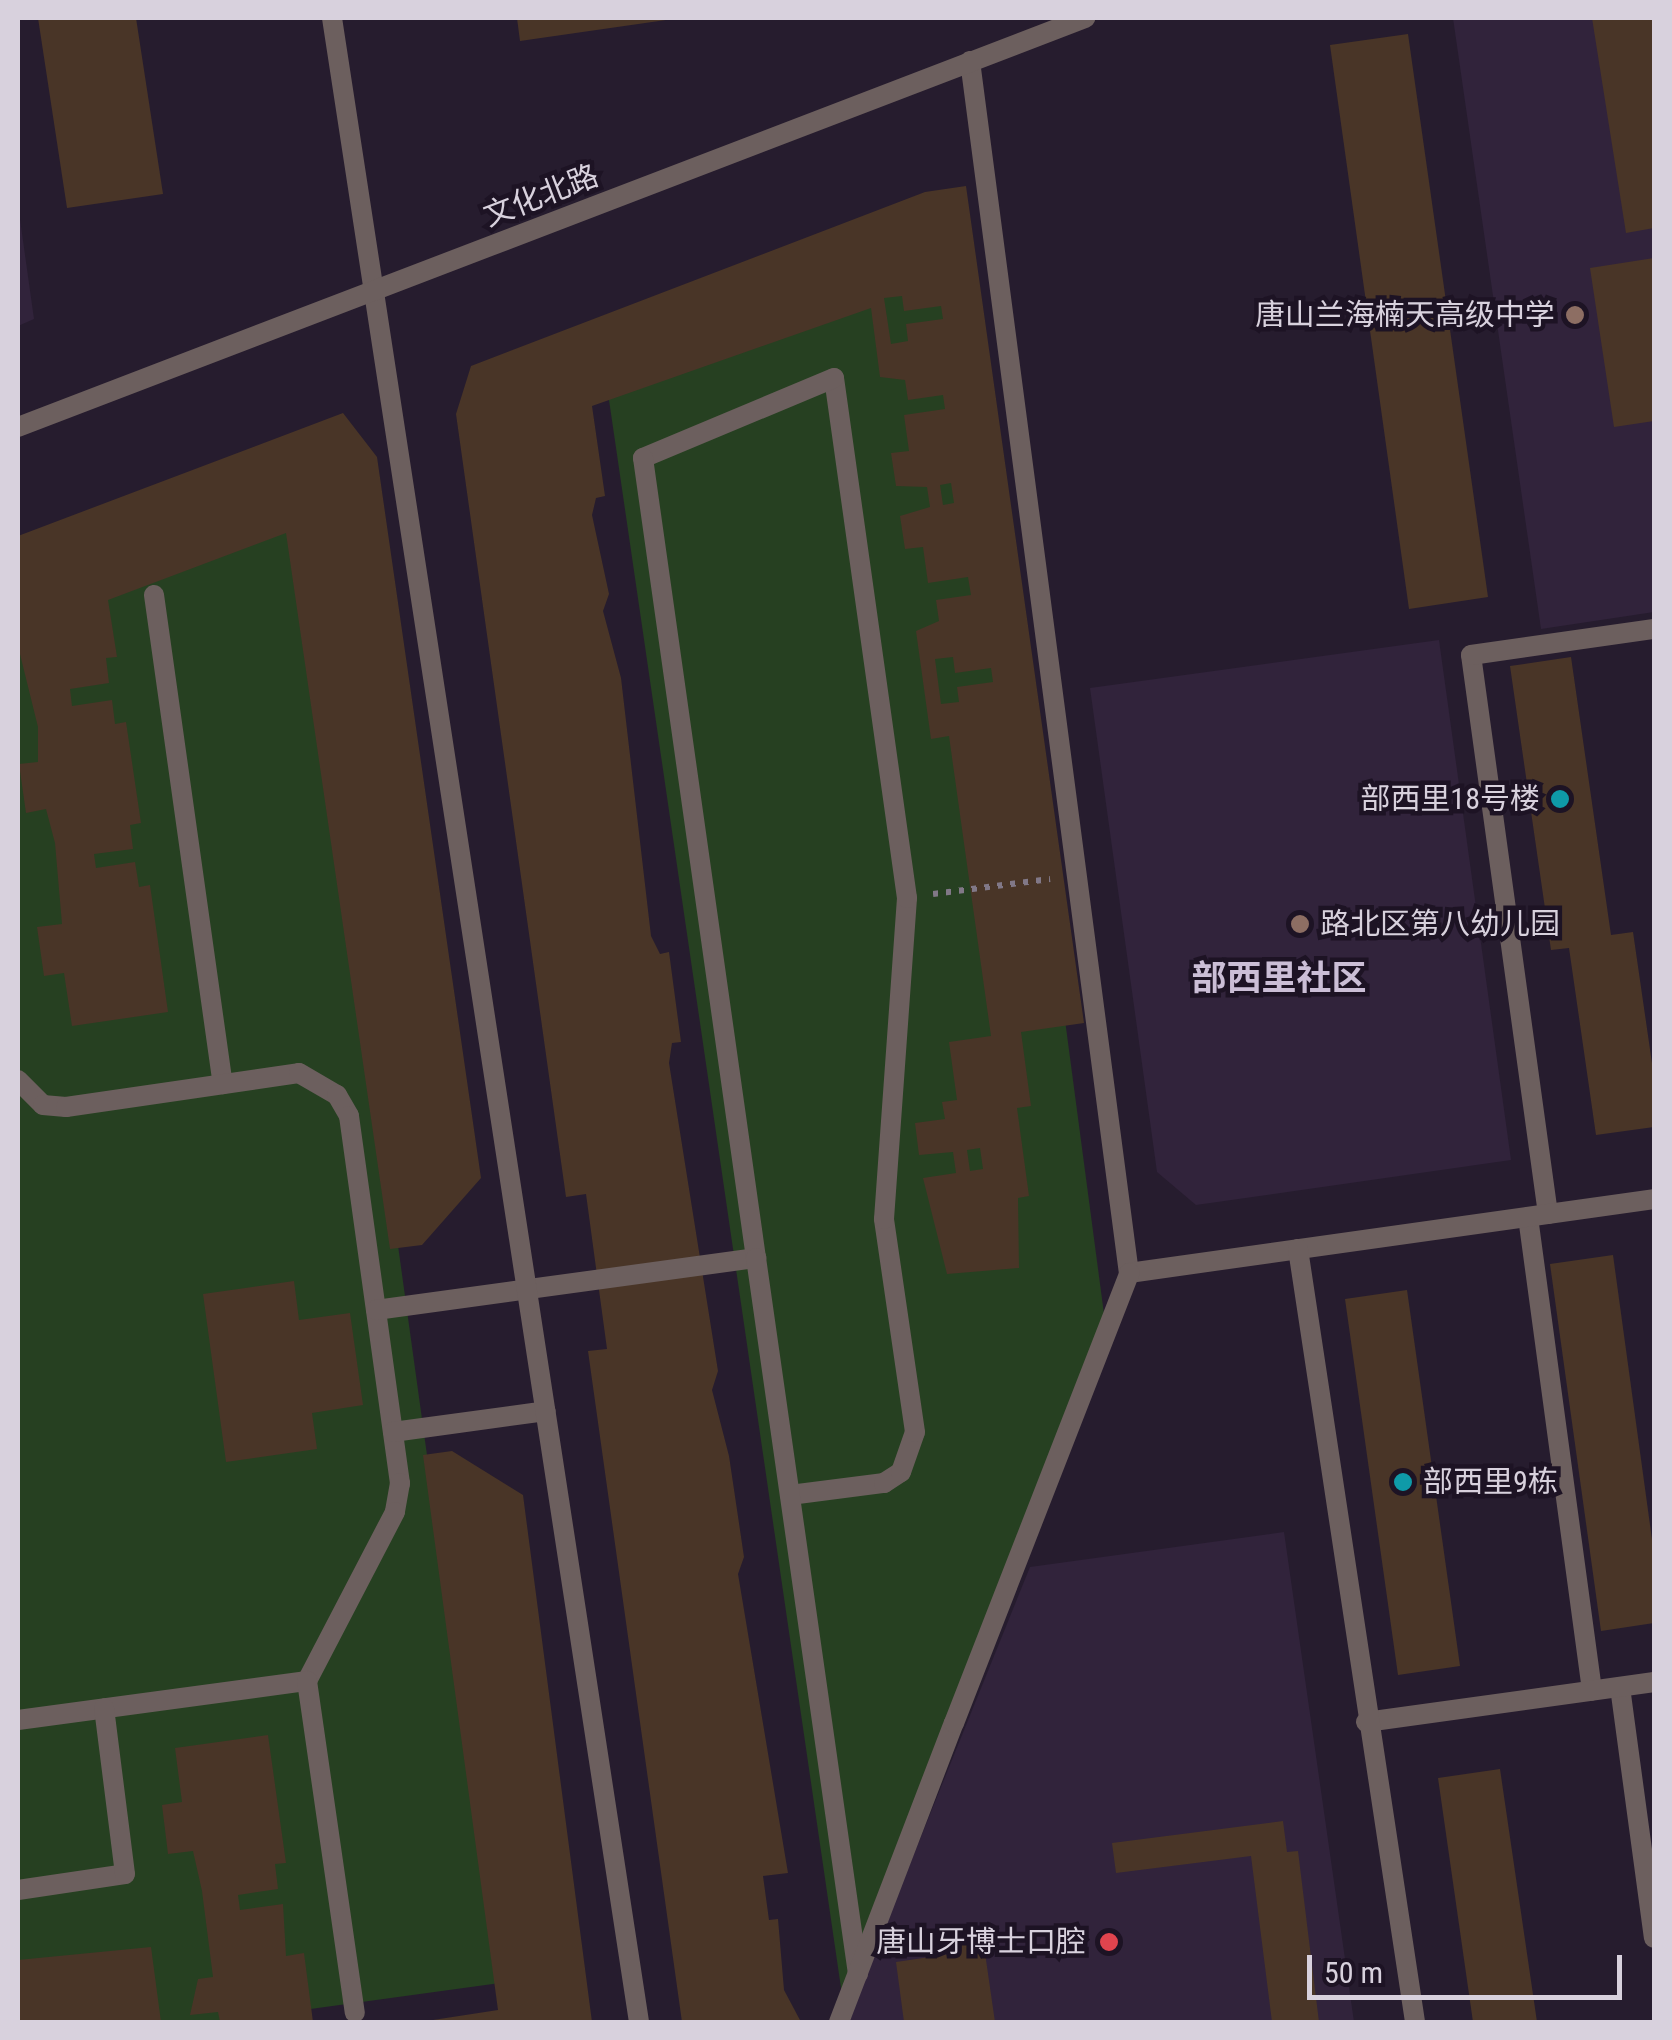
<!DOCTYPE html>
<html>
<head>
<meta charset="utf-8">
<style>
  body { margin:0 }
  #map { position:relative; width:1672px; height:2040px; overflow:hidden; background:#261c2e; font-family:"Roboto Condensed","Noto Sans SC",sans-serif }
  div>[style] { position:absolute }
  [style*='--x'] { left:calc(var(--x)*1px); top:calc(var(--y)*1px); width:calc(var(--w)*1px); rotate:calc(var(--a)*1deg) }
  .built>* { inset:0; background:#31233b }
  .green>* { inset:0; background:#264021 }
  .building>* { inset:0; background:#493527 }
  .path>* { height:6px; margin-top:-3px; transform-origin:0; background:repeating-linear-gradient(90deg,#817887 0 5px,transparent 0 13px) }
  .service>* { height:20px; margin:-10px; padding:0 10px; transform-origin:10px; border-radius:10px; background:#6c5f5e }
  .minor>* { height:20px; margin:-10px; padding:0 10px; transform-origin:10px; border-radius:10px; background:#6c5f5e }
  .tertiary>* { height:20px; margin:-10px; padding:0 10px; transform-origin:10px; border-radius:10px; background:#6c5f5e }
  .dots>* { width:28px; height:28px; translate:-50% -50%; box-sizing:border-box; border:5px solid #1d1324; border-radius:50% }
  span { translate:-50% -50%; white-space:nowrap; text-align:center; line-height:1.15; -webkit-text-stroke:9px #1d1324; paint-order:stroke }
  .street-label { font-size:30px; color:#d8d1dd }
  .poi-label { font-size:30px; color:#d8d1dd }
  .right { translate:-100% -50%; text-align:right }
  .left { translate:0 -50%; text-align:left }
  .quarter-label { font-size:35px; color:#cbbed6; font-weight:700 }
  .frame { position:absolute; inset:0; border:20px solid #d8d1dd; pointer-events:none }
  .scale { position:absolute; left:1307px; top:1955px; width:315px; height:45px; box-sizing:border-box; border:5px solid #d8d1dd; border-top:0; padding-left:12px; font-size:30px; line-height:35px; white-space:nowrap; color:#d8d1dd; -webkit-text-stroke:8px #1d1324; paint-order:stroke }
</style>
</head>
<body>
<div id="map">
  <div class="built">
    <i style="clip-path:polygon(1453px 18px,1654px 18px,1654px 612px,1541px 629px)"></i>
    <i style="clip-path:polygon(18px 205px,34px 319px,18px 326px)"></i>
    <i style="clip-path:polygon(1439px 640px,1511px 1160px,1196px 1205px,1157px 1172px,1090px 688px)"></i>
    <i style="clip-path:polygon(1284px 1532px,1354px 2022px,846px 2022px,1030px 1567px)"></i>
  </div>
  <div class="green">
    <i style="clip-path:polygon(965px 266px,1104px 1314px,846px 2022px,608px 393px)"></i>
    <i style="clip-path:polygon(296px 508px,500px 1983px,215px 2022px,18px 2022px,18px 622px)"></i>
  </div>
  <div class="building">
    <i style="clip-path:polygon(38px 18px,136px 18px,163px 194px,67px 208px)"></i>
    <i style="clip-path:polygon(517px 18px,666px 18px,666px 20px,520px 41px)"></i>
    <i style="clip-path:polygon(1592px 18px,1654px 18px,1654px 228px,1626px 233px)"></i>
    <i style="clip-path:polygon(1408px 34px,1488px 597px,1409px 609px,1330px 45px)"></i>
    <i style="clip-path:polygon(evenodd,966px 186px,1084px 1023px,1021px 1032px,1031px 1106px,1017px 1108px,1029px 1196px,1018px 1198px,1019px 1268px,947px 1274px,923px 1178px,956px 1173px,953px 1152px,919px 1155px,915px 1123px,945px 1119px,942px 1102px,957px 1100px,949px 1042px,991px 1036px,949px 736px,931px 739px,916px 631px,939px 621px,936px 600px,971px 595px,968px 577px,928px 583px,923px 547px,905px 549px,900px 516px,930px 507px,927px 487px,896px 486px,891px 453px,909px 451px,904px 415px,945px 409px,943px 395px,908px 400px,905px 380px,880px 377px,871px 308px,592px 406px,605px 496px,596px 498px,592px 515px,609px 594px,603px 611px,621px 678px,651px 936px,660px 954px,669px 952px,681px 1042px,672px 1043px,669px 1063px,718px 1371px,712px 1390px,729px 1456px,744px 1557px,738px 1574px,788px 1873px,763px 1876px,769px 1920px,778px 1919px,784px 1990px,801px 2022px,682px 2022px,588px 1351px,607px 1349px,586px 1194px,566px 1197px,456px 414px,471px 366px,925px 192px,966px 186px,902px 296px,904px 311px,941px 306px,943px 319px,906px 324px,908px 341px,891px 344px,884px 298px,902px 296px,966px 186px,951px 483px,954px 503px,943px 505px,940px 485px,951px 483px,966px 186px,953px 657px,955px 673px,991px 668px,993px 682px,957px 687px,959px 702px,941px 704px,935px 659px,953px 657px,966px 186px,980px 1148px,983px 1169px,970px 1171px,967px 1150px,980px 1148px)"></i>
    <i style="clip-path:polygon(1654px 258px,1654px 421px,1614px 427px,1590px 268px)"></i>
    <i style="clip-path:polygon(343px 413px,377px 457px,481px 1178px,422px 1245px,390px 1249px,286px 533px,108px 600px,117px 657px,106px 658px,109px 683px,70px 689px,72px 706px,112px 700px,115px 724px,126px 722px,141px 823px,130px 825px,133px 849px,94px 854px,96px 868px,135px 862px,139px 887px,150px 885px,168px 1012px,72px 1026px,64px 973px,44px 976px,37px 927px,62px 924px,55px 843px,46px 809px,26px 813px,19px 764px,38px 762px,38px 727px,18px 646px,18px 536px)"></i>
    <i style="clip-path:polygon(1571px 657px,1611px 935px,1633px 932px,1654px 1077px,1654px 1127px,1596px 1135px,1569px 948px,1551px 950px,1510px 666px)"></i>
    <i style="clip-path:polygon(1613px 1255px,1654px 1554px,1654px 1623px,1601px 1631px,1550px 1264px)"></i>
    <i style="clip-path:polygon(294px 1281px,299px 1320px,350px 1313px,363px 1405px,312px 1413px,317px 1449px,226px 1462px,203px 1294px)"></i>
    <i style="clip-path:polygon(1407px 1290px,1460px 1666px,1398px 1675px,1345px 1299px)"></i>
    <i style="clip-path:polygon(452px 1451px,523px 1495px,592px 2022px,420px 2022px,498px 2010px,423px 1455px)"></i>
    <i style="clip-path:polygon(268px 1735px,286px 1863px,275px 1864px,278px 1889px,238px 1895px,240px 1910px,283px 1904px,286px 1956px,304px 1953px,313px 2022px,220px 2022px,218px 2012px,190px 2015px,198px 1979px,213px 1977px,202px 1891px,193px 1851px,168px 1854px,162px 1805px,182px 1802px,175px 1748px)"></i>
    <i style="clip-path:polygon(1500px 1769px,1537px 2022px,1473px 2022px,1438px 1778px)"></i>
    <i style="clip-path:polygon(1283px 1821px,1287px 1852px,1298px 1851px,1319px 2022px,1272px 2022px,1251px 1856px,1116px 1873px,1112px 1843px)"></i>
    <i style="clip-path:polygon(970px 1934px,984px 1946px,995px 2022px,904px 2022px,896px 1962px,950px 1954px,958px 1935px)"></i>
    <i style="clip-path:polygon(151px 1947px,161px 2022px,18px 2022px,18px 1960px)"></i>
  </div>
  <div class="path">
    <i style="--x:933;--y:894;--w:118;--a:-7.3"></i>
  </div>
  <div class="service">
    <i style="--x:154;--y:595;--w:494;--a:82"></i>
    <i style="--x:18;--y:1080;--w:35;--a:45"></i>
    <i style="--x:43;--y:1105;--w:23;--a:5"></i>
    <i style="--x:66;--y:1107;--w:235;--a:-8.3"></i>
    <i style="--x:299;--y:1073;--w:44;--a:30.1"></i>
    <i style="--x:337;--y:1095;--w:24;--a:60"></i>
    <i style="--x:349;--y:1116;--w:371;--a:82.1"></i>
    <i style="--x:400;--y:1483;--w:29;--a:100"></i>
    <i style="--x:395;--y:1512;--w:191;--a:117.5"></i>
    <i style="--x:1548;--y:1214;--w:564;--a:-97.84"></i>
    <i style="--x:1471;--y:655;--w:185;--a:-8.1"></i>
    <i style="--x:1528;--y:1217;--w:478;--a:82.3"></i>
    <i style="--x:376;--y:1310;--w:384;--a:-7.8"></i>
    <i style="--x:393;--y:1432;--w:154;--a:-7.8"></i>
    <i style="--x:790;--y:1495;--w:95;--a:-7.3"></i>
    <i style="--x:884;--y:1483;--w:20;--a:-33"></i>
    <i style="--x:901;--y:1472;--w:42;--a:-70.7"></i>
    <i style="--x:915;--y:1432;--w:215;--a:-98.3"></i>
    <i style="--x:884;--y:1219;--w:322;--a:-85.9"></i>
    <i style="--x:907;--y:898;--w:525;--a:-97.99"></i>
    <i style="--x:834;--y:378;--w:207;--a:157.3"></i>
    <i style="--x:643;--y:458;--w:808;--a:81.96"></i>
    <i style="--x:756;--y:1258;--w:723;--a:81.89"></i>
    <i style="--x:1620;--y:1687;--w:253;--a:82.3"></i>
    <i style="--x:18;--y:1720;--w:292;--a:-7.7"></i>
    <i style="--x:307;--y:1681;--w:335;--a:81.8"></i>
    <i style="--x:1366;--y:1722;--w:291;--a:-7.9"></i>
    <i style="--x:18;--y:1890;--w:108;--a:-8.5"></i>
    <i style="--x:125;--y:1874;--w:167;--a:-97.2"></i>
    <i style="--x:839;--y:2022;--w:320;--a:-69"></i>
  </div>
  <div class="minor">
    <i style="--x:332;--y:18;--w:2027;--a:81.29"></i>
    <i style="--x:970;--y:61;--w:1222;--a:82.53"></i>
    <i style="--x:1129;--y:1273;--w:530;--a:-8.02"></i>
    <i style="--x:1298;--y:1249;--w:782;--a:81.39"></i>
    <i style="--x:954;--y:1723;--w:483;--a:-68.7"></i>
  </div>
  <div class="tertiary">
    <i style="--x:18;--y:427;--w:1143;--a:-20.97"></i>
  </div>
  <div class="dots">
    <i style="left:1575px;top:315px;background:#8d6e63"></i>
    <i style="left:1560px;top:799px;background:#0f9aa8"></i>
    <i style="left:1300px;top:924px;background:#8d6e63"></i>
    <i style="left:1403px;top:1482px;background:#0f9aa8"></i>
    <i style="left:1109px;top:1942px;background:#e0444e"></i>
  </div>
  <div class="street-label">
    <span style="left:541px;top:196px;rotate:-21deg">文化北路</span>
  </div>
  <div class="poi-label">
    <span class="right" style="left:1555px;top:315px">唐山兰海楠天高级中学</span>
    <span class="right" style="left:1540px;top:799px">部西里18号楼</span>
    <span class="left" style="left:1320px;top:924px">路北区第八幼儿园</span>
    <span class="left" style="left:1423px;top:1482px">部西里9栋</span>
    <span class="right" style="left:1086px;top:1942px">唐山牙博士口腔</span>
  </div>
  <div class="quarter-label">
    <span style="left:1279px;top:979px">部西里社区</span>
  </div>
  <div class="frame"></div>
  <div class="scale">50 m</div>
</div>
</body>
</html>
